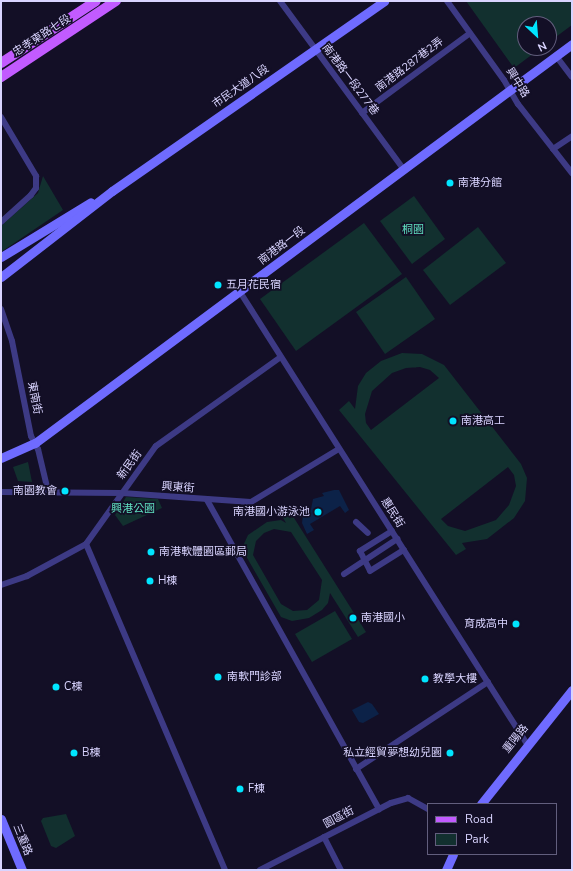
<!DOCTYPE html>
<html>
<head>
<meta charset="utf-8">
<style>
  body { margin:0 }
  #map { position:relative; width:573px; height:871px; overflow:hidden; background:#130f26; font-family:"Nunito Sans","Noto Sans TC",sans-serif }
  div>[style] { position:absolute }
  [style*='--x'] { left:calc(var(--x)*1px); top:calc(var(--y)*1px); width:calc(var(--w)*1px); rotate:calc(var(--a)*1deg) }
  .green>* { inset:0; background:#12302f }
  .water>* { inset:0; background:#0c2248 }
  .street>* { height:6px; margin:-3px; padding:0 3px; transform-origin:3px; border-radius:3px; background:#3d3a85 }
  .secondary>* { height:9px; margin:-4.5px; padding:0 4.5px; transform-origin:4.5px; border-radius:4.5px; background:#6f6bff }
  .primary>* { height:10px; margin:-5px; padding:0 5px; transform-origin:5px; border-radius:5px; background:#c25bff }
  .dots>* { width:11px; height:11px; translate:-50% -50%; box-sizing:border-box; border:2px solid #130f26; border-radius:50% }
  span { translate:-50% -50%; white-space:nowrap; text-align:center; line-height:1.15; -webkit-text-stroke:3.5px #130f26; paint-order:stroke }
  .street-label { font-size:11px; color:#d9d4ff }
  .poi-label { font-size:11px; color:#d9d4ff }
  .left { translate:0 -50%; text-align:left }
  .right { translate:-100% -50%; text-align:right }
  .park-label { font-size:11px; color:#5fe0c0 }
  .frame { position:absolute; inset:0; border:2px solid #d9d4ff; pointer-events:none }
  .legend { position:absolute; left:427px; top:803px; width:130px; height:52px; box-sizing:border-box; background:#130f26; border:1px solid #625e7d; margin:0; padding:5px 7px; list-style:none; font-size:12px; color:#d9d4ff }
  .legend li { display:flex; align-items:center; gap:8px; height:20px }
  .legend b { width:20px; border:1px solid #625e7d }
  .north { position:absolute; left:517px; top:16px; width:40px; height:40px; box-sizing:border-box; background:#130f26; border:1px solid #625e7d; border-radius:50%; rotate:154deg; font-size:11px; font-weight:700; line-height:16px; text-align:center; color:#d9d4ff }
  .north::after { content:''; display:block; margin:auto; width:14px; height:18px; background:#00e5ff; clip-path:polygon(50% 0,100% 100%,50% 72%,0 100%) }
</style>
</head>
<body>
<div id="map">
  <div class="green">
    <i style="clip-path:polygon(466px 1px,572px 1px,572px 25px,549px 42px,549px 24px,525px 24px,525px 48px,541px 48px,514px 68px)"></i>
    <i style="clip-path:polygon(43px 176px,63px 210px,1px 252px,1px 226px,38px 193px)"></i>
    <i style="clip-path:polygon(414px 196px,445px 239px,412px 264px,380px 221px)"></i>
    <i style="clip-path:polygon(364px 223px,402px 274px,296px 351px,260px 299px)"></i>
    <i style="clip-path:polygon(478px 227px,506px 263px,450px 305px,423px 270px)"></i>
    <i style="clip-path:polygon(406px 277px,435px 319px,385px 354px,356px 312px)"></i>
    <i style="clip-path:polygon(evenodd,402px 353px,422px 354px,444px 365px,521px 464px,527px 478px,525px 501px,514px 518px,487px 539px,462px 543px,466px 549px,456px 555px,339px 410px,349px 401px,355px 409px,358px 386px,366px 373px,381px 361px,402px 353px,420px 367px,430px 370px,439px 378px,371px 430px,366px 423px,365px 414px,372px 391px,392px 373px,406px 368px,420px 367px,402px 353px,508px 467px,514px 475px,516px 486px,509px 505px,496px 520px,465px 531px,448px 526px,441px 519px,508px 467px)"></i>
    <i style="clip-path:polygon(28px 462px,32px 482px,18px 481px,13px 467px)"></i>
    <i style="clip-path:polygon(126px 497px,158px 499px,162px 508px,123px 526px,115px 515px)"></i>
    <i style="clip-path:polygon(evenodd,289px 510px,366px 632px,358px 637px,330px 593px,328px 603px,322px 610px,309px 618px,292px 621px,281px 617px,246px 556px,243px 546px,248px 535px,267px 522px,281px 520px,286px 523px,281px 514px,289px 510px,274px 529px,291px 532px,322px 580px,319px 600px,307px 610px,293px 611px,281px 604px,253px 555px,256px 541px,264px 533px,274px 529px)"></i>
    <i style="clip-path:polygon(335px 611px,352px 639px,312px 662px,295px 634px)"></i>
    <i style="clip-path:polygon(66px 814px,75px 836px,56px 848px,51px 846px,41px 821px,43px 818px)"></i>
  </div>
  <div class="water">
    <i style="clip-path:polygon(334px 490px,339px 490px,349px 510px,345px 513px,340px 506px,310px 524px,314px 530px,307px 534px,302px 523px,303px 515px,311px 509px,313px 499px,324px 496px,322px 493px)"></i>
    <i style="clip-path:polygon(368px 702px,372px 704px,379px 714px,363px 723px,359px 722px,352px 710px)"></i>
  </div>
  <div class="street">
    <i style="--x:280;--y:1;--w:210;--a:53.7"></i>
    <i style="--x:447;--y:1;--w:97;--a:54.2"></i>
    <i style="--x:504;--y:80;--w:28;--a:60"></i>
    <i style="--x:518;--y:104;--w:88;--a:52"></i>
    <i style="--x:556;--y:56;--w:26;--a:53"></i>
    <i style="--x:362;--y:113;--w:134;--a:-36.5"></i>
    <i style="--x:1;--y:117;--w:69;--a:59.3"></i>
    <i style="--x:36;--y:176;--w:12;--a:90"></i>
    <i style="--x:36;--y:188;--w:9;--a:126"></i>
    <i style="--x:31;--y:195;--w:40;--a:138"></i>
    <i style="--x:553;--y:149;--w:23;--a:-34"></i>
    <i style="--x:240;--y:292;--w:535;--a:57.59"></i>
    <i style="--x:1;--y:309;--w:34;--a:71"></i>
    <i style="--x:12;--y:341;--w:97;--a:78.7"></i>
    <i style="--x:31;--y:436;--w:15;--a:62"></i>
    <i style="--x:38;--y:449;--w:43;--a:76.6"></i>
    <i style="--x:1;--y:492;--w:121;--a:0.5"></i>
    <i style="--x:122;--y:493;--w:129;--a:4"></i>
    <i style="--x:251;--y:502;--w:103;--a:-31.1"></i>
    <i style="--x:207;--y:500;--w:354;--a:60.9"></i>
    <i style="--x:356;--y:522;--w:16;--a:43"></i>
    <i style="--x:392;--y:531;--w:38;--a:148"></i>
    <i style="--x:360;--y:551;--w:22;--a:63"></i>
    <i style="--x:370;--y:571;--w:40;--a:-32"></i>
    <i style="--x:86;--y:544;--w:354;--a:66.9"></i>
    <i style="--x:344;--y:574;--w:64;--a:-33.4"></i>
    <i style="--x:1;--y:585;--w:28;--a:-19"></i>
    <i style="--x:27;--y:576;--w:67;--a:-28.5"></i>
    <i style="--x:86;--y:544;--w:120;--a:-54.5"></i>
    <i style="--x:156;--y:446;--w:153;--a:-35.5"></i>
    <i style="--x:356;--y:769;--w:158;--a:-33.4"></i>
    <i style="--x:324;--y:837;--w:37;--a:63"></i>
    <i style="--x:260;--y:870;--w:147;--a:-27.1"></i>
    <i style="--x:391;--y:803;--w:18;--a:-16"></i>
    <i style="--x:408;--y:798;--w:23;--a:29"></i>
  </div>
  <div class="secondary">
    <i style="--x:1;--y:257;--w:105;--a:-31.4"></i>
    <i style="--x:1;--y:277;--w:140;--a:-37.8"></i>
    <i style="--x:112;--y:191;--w:332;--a:-34.9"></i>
    <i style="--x:1;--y:458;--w:37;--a:-24"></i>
    <i style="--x:35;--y:443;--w:669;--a:-36.61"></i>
    <i style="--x:481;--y:804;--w:146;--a:-51.4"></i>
    <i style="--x:1;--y:819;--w:55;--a:67.6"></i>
    <i style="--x:446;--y:870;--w:17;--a:-66"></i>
  </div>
  <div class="primary">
    <i style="--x:1;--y:63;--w:113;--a:-33.1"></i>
    <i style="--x:1;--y:77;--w:138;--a:-33.5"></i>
  </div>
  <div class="dots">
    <i style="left:450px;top:183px;background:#00e5ff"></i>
    <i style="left:218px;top:285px;background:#00e5ff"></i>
    <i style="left:453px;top:421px;background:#00e5ff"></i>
    <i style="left:65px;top:491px;background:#00e5ff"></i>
    <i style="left:318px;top:512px;background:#00e5ff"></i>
    <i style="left:151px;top:552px;background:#00e5ff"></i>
    <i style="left:150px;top:581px;background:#00e5ff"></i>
    <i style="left:353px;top:618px;background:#00e5ff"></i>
    <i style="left:516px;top:624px;background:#00e5ff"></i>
    <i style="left:218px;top:677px;background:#00e5ff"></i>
    <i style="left:425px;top:679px;background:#00e5ff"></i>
    <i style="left:56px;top:687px;background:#00e5ff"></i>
    <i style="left:74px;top:753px;background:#00e5ff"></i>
    <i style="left:450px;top:753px;background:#00e5ff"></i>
    <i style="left:240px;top:789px;background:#00e5ff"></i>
  </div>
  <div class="street-label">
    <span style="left:42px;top:36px;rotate:-33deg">忠孝東路七段</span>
    <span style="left:410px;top:65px;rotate:-37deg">南港路287巷2弄</span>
    <span style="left:350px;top:80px;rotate:53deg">南港路一段277巷</span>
    <span style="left:517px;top:83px;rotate:58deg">興中路</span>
    <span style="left:241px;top:87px;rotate:-35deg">市民大道八段</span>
    <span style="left:282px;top:246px;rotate:-37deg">南港路一段</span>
    <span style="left:34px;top:398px;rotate:79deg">東南街</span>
    <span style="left:130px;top:465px;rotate:-54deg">新民街</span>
    <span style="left:178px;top:488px;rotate:4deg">興東街</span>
    <span style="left:392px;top:513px;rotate:58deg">惠民街</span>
    <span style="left:516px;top:739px;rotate:-51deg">重陽路</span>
    <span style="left:339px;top:818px;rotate:-28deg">園區街</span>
    <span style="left:22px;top:840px;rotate:68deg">三重路</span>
  </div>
  <div class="poi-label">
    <span class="left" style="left:458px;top:183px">南港分館</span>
    <span class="left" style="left:226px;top:285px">五月花民宿</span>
    <span class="left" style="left:461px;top:421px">南港高工</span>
    <span class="right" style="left:57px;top:491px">南園教會</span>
    <span class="right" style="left:310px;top:512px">南港國小游泳池</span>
    <span class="left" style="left:159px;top:552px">南港軟體園區郵局</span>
    <span class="left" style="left:158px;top:581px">H棟</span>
    <span class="left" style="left:361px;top:618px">南港國小</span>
    <span class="right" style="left:508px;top:624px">育成高中</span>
    <span class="left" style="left:227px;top:677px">南軟門診部</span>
    <span class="left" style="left:433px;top:679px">教學大樓</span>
    <span class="left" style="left:64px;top:687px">C棟</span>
    <span class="left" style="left:82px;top:753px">B棟</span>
    <span class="right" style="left:442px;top:753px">私立經貿夢想幼兒園</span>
    <span class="left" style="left:248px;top:789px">F棟</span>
  </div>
  <div class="park-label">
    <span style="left:413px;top:230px">桐園</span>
    <span style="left:133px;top:509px">興港公園</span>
  </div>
  <div class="frame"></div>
  <ul class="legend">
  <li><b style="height:5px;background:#c25bff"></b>Road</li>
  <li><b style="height:11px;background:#12302f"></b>Park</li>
  </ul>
  <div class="north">N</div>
</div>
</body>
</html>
